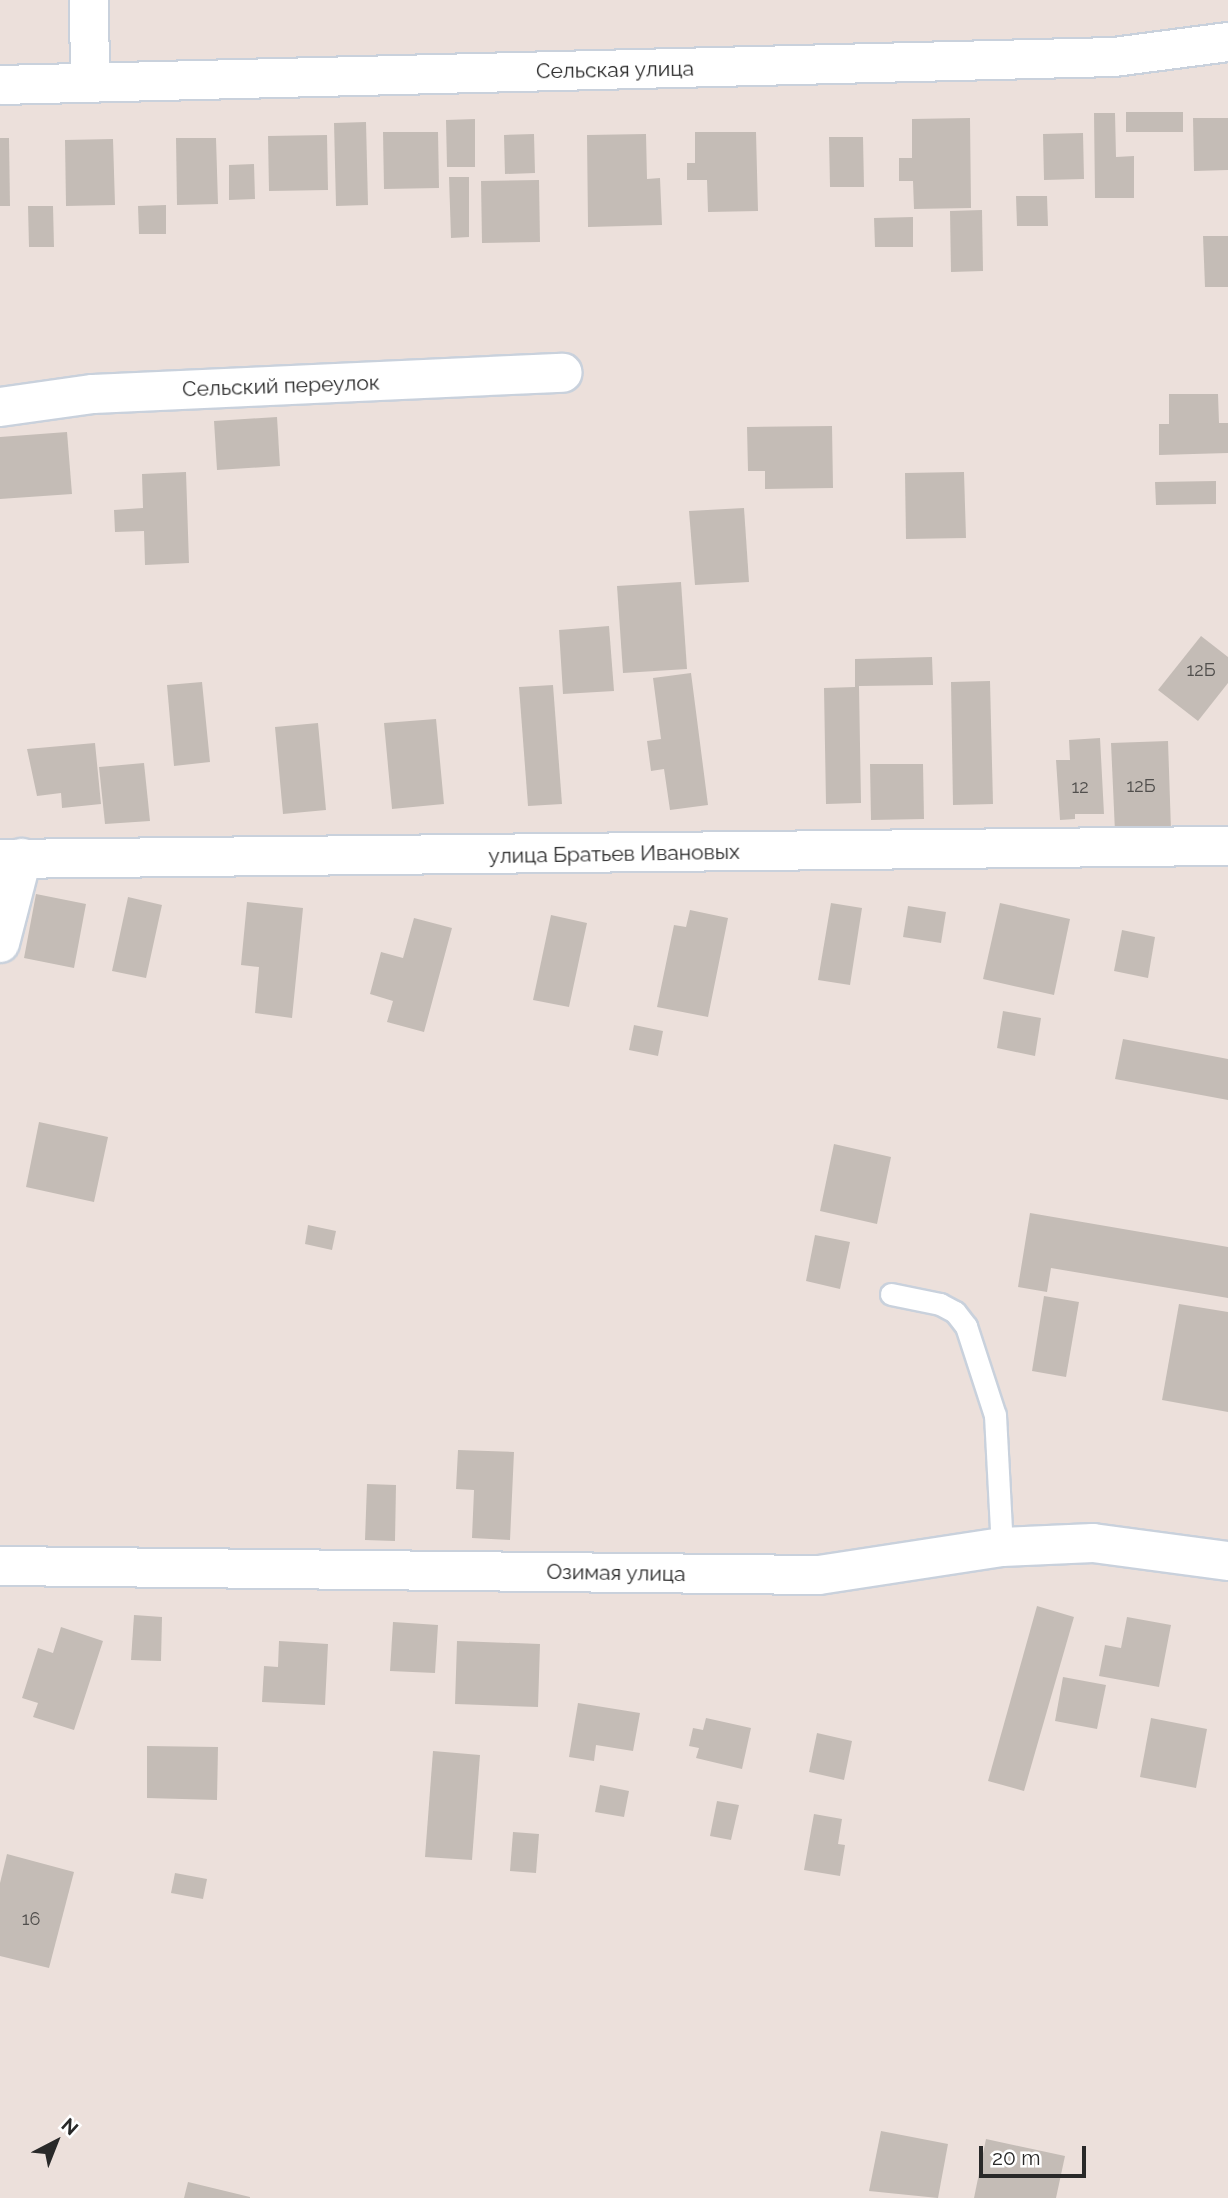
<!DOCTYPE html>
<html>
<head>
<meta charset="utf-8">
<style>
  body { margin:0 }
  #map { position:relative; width:1228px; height:2198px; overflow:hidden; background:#ece0db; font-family:Raleway,sans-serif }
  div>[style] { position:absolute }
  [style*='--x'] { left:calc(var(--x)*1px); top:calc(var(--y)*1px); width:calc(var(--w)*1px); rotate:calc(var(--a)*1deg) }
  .building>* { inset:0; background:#c4bcb6 }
  .roads { filter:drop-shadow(2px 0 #c9d1dc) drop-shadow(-2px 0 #c9d1dc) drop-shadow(0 2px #c9d1dc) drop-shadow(0 -2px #c9d1dc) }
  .service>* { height:21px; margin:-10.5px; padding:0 10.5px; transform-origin:10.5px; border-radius:10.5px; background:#fff }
  .minor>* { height:38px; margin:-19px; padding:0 19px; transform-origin:19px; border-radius:19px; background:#fff }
  .secondary>* { height:38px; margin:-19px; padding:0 19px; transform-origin:19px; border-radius:19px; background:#fff }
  span { translate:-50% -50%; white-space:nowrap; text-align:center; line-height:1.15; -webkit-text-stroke:7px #fff; paint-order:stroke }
  .number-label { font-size:18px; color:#504e4c }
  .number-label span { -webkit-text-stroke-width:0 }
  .street-label { font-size:21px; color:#292929 }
  .north { position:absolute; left:21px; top:2107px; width:70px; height:70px; -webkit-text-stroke:5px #fff; paint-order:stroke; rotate:42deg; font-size:19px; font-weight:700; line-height:28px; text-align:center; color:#292929 }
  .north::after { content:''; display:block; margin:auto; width:24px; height:32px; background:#292929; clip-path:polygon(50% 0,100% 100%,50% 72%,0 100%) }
  .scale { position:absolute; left:979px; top:2146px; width:107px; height:32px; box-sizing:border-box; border:4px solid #292929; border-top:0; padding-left:9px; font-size:21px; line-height:24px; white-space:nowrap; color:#292929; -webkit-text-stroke:5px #fff; paint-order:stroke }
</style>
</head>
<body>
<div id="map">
  <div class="building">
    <i style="clip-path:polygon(1126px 112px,1183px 112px,1183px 132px,1126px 132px)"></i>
    <i style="clip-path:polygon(1094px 113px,1115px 113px,1116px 157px,1134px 156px,1134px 198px,1095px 198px)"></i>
    <i style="clip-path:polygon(970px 118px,971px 208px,914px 209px,913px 181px,899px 181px,899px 158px,912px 158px,912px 119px)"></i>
    <i style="clip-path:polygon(1193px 118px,1228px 118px,1228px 170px,1194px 171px)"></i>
    <i style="clip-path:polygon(475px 119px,475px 167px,447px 167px,446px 120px)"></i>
    <i style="clip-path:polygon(366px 122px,368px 205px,336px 206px,334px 123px)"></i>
    <i style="clip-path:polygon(383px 132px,438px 132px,439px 188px,384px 189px)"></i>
    <i style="clip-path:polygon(695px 132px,756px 132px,758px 211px,708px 212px,707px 180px,687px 180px,687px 163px,695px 163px)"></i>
    <i style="clip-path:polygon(1083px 133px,1084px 179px,1044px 180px,1043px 134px)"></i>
    <i style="clip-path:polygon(534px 134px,535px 173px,505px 174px,504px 135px)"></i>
    <i style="clip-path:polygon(646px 134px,647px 179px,660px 178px,662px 225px,588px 227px,587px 135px)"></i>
    <i style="clip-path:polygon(327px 135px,328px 190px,269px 191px,268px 136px)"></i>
    <i style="clip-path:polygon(829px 137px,863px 137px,864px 187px,830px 187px)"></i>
    <i style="clip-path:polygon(0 138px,9px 138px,10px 206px,0 206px)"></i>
    <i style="clip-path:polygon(176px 138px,216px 138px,218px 204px,177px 205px)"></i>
    <i style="clip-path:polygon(113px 139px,115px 205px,66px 206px,65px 140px)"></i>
    <i style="clip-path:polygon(254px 164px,255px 199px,229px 200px,229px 165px)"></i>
    <i style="clip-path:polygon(449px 177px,469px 177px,469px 237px,451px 238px)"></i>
    <i style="clip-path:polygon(539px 180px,540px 242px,482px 243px,481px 181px)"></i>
    <i style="clip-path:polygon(1016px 196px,1047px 196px,1048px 226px,1017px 226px)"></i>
    <i style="clip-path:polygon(166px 205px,166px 234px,139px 234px,138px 206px)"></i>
    <i style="clip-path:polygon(28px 206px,53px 206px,54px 247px,29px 247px)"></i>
    <i style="clip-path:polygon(982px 210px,983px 271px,951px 272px,950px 211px)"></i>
    <i style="clip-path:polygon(913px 217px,913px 247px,875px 247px,874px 218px)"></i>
    <i style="clip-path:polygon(1203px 236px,1228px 236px,1228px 287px,1205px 287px)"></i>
    <i style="clip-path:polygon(1169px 394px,1218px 394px,1219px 423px,1228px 423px,1228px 453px,1159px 455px,1159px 424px,1169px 424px)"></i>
    <i style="clip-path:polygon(277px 417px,280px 466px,217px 470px,214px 421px)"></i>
    <i style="clip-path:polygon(832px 426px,833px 488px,765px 489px,765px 471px,748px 471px,747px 427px)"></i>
    <i style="clip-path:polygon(67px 432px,72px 494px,0 499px,0 437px)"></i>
    <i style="clip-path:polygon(186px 472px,189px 563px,145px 565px,144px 531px,115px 532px,114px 510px,143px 508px,142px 474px)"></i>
    <i style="clip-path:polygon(964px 472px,966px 538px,906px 539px,905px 473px)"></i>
    <i style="clip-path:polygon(1216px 481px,1216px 504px,1156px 505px,1155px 482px)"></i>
    <i style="clip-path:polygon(744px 508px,749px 582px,695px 585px,689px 511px)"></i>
    <i style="clip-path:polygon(681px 582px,687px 669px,623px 673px,617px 586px)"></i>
    <i style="clip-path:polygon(609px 626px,614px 691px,563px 694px,559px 630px)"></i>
    <i style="clip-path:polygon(1201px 636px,1228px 657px,1228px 683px,1198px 721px,1158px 690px)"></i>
    <i style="clip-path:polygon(932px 657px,933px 685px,859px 686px,861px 803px,826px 804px,824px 688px,855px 687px,855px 659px)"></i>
    <i style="clip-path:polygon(691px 673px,708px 805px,670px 810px,664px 769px,651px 771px,647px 741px,661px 739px,653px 678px)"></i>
    <i style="clip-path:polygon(990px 681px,993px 804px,953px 805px,951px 682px)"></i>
    <i style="clip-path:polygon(202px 682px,210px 762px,174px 766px,167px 685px)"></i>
    <i style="clip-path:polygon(553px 685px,562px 804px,528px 806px,519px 687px)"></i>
    <i style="clip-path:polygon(436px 719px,444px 804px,392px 809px,384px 723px)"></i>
    <i style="clip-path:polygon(318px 723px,326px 810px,283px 814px,275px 727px)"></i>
    <i style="clip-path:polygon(1100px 738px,1104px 814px,1075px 814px,1075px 819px,1060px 820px,1056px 760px,1070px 760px,1069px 740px)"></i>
    <i style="clip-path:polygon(1168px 741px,1171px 830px,1115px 832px,1111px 743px)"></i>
    <i style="clip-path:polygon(95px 743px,101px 804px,62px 808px,61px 793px,37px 796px,27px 749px)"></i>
    <i style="clip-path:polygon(144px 763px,150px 821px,105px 824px,99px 767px)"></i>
    <i style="clip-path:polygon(870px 764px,923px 764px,924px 819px,871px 820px)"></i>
    <i style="clip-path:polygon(36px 894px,86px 904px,74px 968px,24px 958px)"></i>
    <i style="clip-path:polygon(128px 897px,162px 905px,146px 978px,112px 971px)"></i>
    <i style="clip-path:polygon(247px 902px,303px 908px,292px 1018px,255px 1013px,259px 967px,241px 965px)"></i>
    <i style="clip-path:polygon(831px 903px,862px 908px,850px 985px,818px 980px)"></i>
    <i style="clip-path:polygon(1000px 903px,1070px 919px,1054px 995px,983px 979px)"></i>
    <i style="clip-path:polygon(908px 906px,946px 912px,941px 943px,903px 937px)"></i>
    <i style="clip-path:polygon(690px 910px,728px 918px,708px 1017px,657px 1007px,674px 925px,686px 927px)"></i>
    <i style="clip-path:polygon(551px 915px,587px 923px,569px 1007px,533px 1000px)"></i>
    <i style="clip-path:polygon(414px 918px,452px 928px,424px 1032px,387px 1022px,393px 1001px,370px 994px,381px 952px,403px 958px)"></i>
    <i style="clip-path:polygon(1122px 930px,1155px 937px,1148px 978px,1114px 971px)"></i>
    <i style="clip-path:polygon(1003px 1011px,1041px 1018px,1035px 1056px,997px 1048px)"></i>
    <i style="clip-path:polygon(634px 1025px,663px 1031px,658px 1056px,629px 1050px)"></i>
    <i style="clip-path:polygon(1123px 1039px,1228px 1059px,1228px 1100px,1115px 1079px)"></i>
    <i style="clip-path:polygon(39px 1122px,108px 1137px,94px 1202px,26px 1187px)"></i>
    <i style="clip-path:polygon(834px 1144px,891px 1157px,877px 1224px,820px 1211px)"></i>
    <i style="clip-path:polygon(1030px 1213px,1228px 1247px,1228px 1298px,1051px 1268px,1047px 1292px,1018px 1287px)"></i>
    <i style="clip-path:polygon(308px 1225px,336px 1231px,332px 1250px,305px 1244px)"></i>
    <i style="clip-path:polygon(815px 1235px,850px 1242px,840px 1289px,806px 1281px)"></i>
    <i style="clip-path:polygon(1044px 1296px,1079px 1302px,1066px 1377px,1032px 1371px)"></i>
    <i style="clip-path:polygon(1179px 1304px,1228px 1312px,1228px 1412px,1162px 1400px)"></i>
    <i style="clip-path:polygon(458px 1450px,514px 1452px,510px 1540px,472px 1538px,474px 1490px,456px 1489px)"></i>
    <i style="clip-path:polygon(367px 1484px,396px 1485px,395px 1541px,365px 1540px)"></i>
    <i style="clip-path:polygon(1037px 1606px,1074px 1617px,1024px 1791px,988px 1781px)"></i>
    <i style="clip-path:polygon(134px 1615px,162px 1617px,161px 1661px,131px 1660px)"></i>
    <i style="clip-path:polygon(1127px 1617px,1171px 1625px,1159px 1687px,1099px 1676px,1105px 1645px,1121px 1648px)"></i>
    <i style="clip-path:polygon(393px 1622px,438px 1625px,435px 1673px,390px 1671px)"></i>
    <i style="clip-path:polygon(61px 1627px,103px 1641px,74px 1730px,33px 1717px,38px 1703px,22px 1698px,38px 1648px,53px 1653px)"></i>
    <i style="clip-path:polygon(279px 1641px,328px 1644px,325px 1705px,262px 1702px,264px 1666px,278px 1667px)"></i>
    <i style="clip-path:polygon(457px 1641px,540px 1644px,538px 1707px,455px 1704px)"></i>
    <i style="clip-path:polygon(1063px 1677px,1106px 1685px,1097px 1729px,1055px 1721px)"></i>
    <i style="clip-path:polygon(578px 1703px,640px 1713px,633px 1751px,596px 1745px,594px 1761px,569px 1757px)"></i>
    <i style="clip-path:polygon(706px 1718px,751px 1728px,742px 1769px,696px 1758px,699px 1748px,689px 1746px,693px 1728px,703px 1730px)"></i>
    <i style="clip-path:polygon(1151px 1718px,1207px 1729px,1196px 1788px,1140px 1777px)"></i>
    <i style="clip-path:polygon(817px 1733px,852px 1741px,844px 1780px,809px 1772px)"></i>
    <i style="clip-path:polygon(147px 1746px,218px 1747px,217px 1800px,147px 1798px)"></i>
    <i style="clip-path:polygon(433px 1751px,480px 1755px,472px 1860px,425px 1857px)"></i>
    <i style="clip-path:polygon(600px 1785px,629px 1791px,624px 1817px,595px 1812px)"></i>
    <i style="clip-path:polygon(717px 1801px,739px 1805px,731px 1840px,710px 1836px)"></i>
    <i style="clip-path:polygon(814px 1814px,842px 1819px,838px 1844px,845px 1845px,840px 1876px,804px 1870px)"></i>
    <i style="clip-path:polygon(513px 1832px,539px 1834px,536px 1873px,510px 1871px)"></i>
    <i style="clip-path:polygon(7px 1854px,74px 1872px,49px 1968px,0 1956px,0 1883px)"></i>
    <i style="clip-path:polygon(175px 1873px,207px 1879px,203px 1899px,171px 1893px)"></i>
    <i style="clip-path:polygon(881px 2131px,948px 2144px,938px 2198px,869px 2191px)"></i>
    <i style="clip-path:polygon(986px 2139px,1065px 2156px,1056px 2198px,974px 2198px)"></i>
    <i style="clip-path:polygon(188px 2182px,250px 2197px,250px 2198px,184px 2198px)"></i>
  </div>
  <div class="roads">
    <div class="service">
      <i style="--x:891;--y:1294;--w:50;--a:11.5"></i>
      <i style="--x:940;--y:1304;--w:17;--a:28"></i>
      <i style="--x:955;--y:1312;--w:18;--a:52"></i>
      <i style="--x:966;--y:1326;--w:94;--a:72"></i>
      <i style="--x:995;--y:1415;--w:132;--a:87"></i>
    </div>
    <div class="minor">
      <i style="--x:89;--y:0;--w:83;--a:89.3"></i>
      <i style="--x:0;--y:407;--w:94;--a:-8"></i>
      <i style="--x:93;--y:394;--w:470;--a:-2.6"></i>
      <i style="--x:0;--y:859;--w:1228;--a:-0.61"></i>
      <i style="--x:0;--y:943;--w:88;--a:-75.5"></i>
      <i style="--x:0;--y:1566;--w:819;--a:0.63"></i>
      <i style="--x:819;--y:1575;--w:185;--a:-8.7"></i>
      <i style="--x:1002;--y:1547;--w:91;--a:-2.5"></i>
      <i style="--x:1093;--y:1543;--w:136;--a:7.6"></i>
    </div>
    <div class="secondary">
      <i style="--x:0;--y:85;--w:1114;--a:-1.44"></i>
      <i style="--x:1114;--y:57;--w:115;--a:-7.5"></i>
    </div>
  </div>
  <div class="number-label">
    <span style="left:1201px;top:670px">12Б</span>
    <span style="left:1141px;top:786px">12Б</span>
    <span style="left:1080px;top:787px">12</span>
    <span style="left:31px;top:1919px">16</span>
  </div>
  <div class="street-label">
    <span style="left:615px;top:70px;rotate:-1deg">Сельская улица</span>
    <span style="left:281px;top:386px;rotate:-2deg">Сельский переулок</span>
    <span style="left:614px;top:854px;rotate:-1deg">улица Братьев Ивановых</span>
    <span style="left:616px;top:1573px;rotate:1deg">Озимая улица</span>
  </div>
  <div class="north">N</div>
  <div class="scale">20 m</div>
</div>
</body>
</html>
